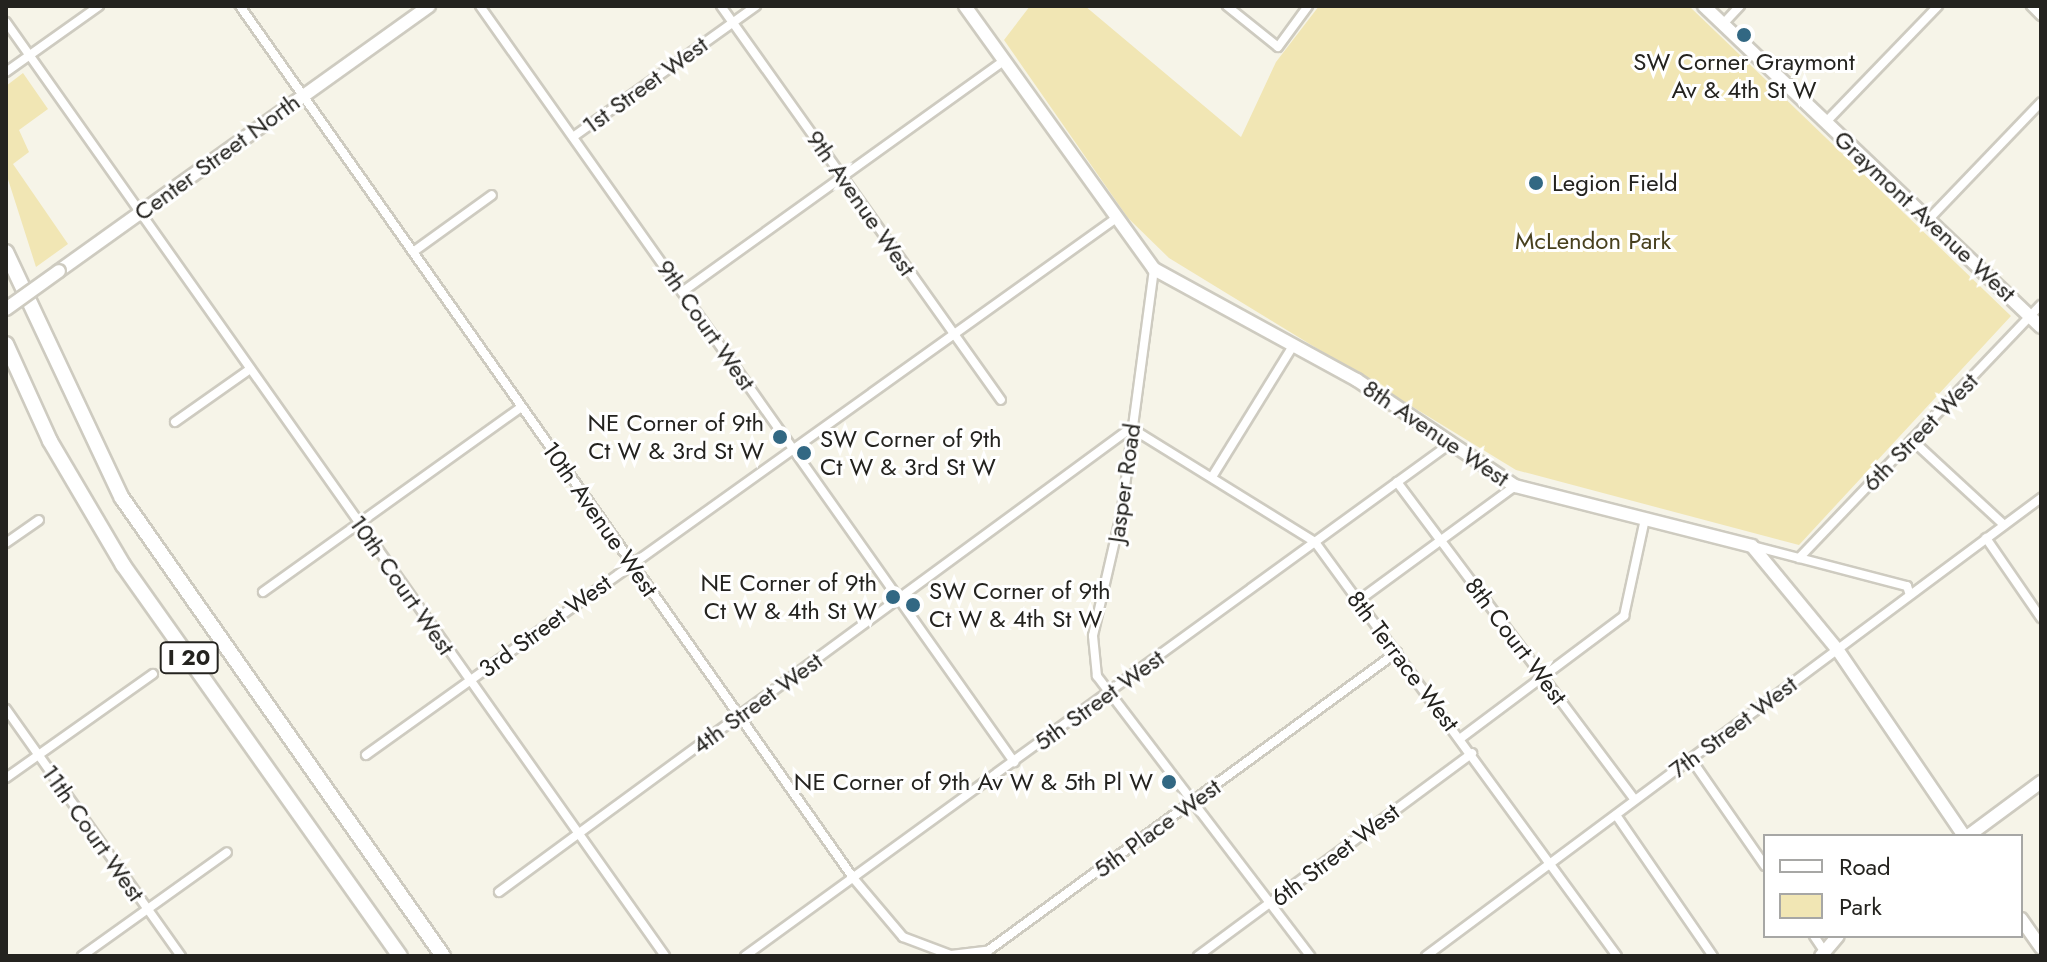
<!DOCTYPE html>
<html>
<head>
<meta charset="utf-8">
<style>
  body { margin:0 }
  #map { position:relative; width:2047px; height:962px; overflow:hidden; background:#f6f4e8; font-family:Jost,sans-serif }
  div>[style] { position:absolute }
  [style*='--x'] { left:calc(var(--x)*1px); top:calc(var(--y)*1px); width:calc(var(--w)*1px); rotate:calc(var(--a)*1deg) }
  .green>* { inset:0; background:#f1e6b4 }
  .roads { filter:drop-shadow(2px 0 #cecbc0) drop-shadow(-2px 0 #cecbc0) drop-shadow(0 2px #cecbc0) drop-shadow(0 -2px #cecbc0) }
  .street>* { height:8px; margin:-4px; padding:0 4px; transform-origin:4px; border-radius:4px; background:#fff }
  .secondary>* { height:12px; margin:-6px; padding:0 6px; transform-origin:6px; border-radius:6px; background:#fff }
  .primary>* { height:12px; margin:-6px; padding:0 6px; transform-origin:6px; border-radius:6px; background:#fff }
  .highway>* { height:14px; margin:-7px; padding:0 7px; transform-origin:7px; border-radius:7px; background:#fff }
  .bridges { filter:drop-shadow(2px 0 #cecbc0) drop-shadow(-2px 0 #cecbc0) drop-shadow(0 2px #cecbc0) drop-shadow(0 -2px #cecbc0) }
  .secondary-bridge>* { height:12px; margin:-6px; padding:0 6px; transform-origin:6px; border-radius:6px; background:#fff }
  .dots>* { width:22px; height:22px; translate:-50% -50%; box-sizing:border-box; border:4px solid #fff; border-radius:50% }
  span { translate:-50% -50%; white-space:nowrap; text-align:center; line-height:1.15; -webkit-text-stroke:6px #fff; paint-order:stroke }
  .shield-label span { padding:2px 6px; background:#fff; border:2px solid; border-radius:6px; -webkit-text-stroke-width:0 }
  .shield-label { font-size:22px; color:#24231f; font-weight:700 }
  .poi-label { font-size:24px; color:#24231f }
  .left { translate:0 -50%; text-align:left }
  .right { translate:-100% -50%; text-align:right }
  .street-label { font-size:24px; color:#24231f }
  .park-label { font-size:24px; color:#48401d }
  .frame { position:absolute; inset:0; border:8px solid #24231f; pointer-events:none }
  .legend { position:absolute; left:1763px; top:834px; width:260px; height:104px; box-sizing:border-box; background:#fff; border:2px solid #a7a7a5; margin:0; padding:10px 14px; list-style:none; font-size:24px; color:#24231f }
  .legend li { display:flex; align-items:center; gap:16px; height:40px }
  .legend b { width:40px; border:2px solid #a7a7a5 }
</style>
</head>
<body>
<div id="map">
  <div class="green">
    <i style="clip-path:polygon(1030px 6px,1085px 6px,1241px 137px,1276px 62px,1319px 6px,1689px 6px,2011px 316px,1799px 545px,1516px 470px,1169px 258px,1128px 218px,1004px 40px)"></i>
    <i style="clip-path:polygon(23px 73px,48px 109px,19px 130px,29px 152px,13px 164px,68px 244px,36px 267px,6px 173px,6px 86px)"></i>
  </div>
  <div class="roads">
    <div class="street">
      <i style="--x:240;--y:6;--w:1067;--a:54.88"></i>
      <i style="--x:854;--y:879;--w:76;--a:49.8"></i>
      <i style="--x:903;--y:937;--w:51;--a:20.6"></i>
      <i style="--x:951;--y:955;--w:38;--a:-7"></i>
      <i style="--x:989;--y:950;--w:505;--a:-36.14"></i>
      <i style="--x:480;--y:6;--w:926;--a:54.76"></i>
      <i style="--x:721;--y:6;--w:483;--a:54.6"></i>
      <i style="--x:1227;--y:6;--w:65;--a:38.8"></i>
      <i style="--x:1278;--y:47;--w:51;--a:-53.8"></i>
      <i style="--x:2031;--y:6;--w:14;--a:45"></i>
      <i style="--x:6;--y:22;--w:1143;--a:54.79"></i>
      <i style="--x:1723;--y:24;--w:25;--a:-47"></i>
      <i style="--x:6;--y:72;--w:114;--a:-35.4"></i>
      <i style="--x:1826;--y:122;--w:161;--a:-46"></i>
      <i style="--x:573;--y:137;--w:225;--a:-35.6"></i>
      <i style="--x:1928;--y:220;--w:163;--a:-46.2"></i>
      <i style="--x:413;--y:252;--w:97;--a:-35.8"></i>
      <i style="--x:1154;--y:269;--w:243;--a:97.6"></i>
      <i style="--x:1122;--y:510;--w:129;--a:103"></i>
      <i style="--x:1093;--y:636;--w:40;--a:84.3"></i>
      <i style="--x:1097;--y:676;--w:352;--a:52.7"></i>
      <i style="--x:682;--y:292;--w:396;--a:-35.7"></i>
      <i style="--x:175;--y:422;--w:92;--a:-35.2"></i>
      <i style="--x:1912;--y:440;--w:125;--a:42.7"></i>
      <i style="--x:1212;--y:477;--w:156;--a:-58.3"></i>
      <i style="--x:1397;--y:482;--w:397;--a:53.2"></i>
      <i style="--x:1986;--y:538;--w:97;--a:55.5"></i>
      <i style="--x:6;--y:543;--w:40;--a:-34.9"></i>
      <i style="--x:1753;--y:546;--w:159;--a:14.6"></i>
      <i style="--x:1907;--y:586;--w:9;--a:72"></i>
      <i style="--x:1799;--y:558;--w:350;--a:-46.3"></i>
      <i style="--x:263;--y:592;--w:317;--a:-35.6"></i>
      <i style="--x:1358;--y:601;--w:195;--a:-36.2"></i>
      <i style="--x:6;--y:709;--w:303;--a:54.7"></i>
      <i style="--x:1461;--y:738;--w:204;--a:-36.8"></i>
      <i style="--x:1624;--y:616;--w:99;--a:-77.8"></i>
      <i style="--x:366;--y:755;--w:921;--a:-35.59"></i>
      <i style="--x:1691;--y:759;--w:130;--a:55.3"></i>
      <i style="--x:6;--y:778;--w:180;--a:-35.3"></i>
      <i style="--x:1616;--y:815;--w:171;--a:55.5"></i>
      <i style="--x:499;--y:892;--w:784;--a:-36.29"></i>
      <i style="--x:1131;--y:428;--w:216;--a:31.8"></i>
      <i style="--x:1315;--y:542;--w:512;--a:53.89"></i>
      <i style="--x:1814;--y:936;--w:18;--a:56"></i>
      <i style="--x:82;--y:956;--w:178;--a:-35.6"></i>
      <i style="--x:745;--y:956;--w:873;--a:-36"></i>
      <i style="--x:1198;--y:956;--w:341;--a:-36.5"></i>
      <i style="--x:1426;--y:956;--w:767;--a:-36.68"></i>
    </div>
    <div class="secondary">
      <i style="--x:965;--y:6;--w:324;--a:54.3"></i>
      <i style="--x:1154;--y:269;--w:231;--a:28.7"></i>
      <i style="--x:1357;--y:380;--w:190;--a:33.9"></i>
      <i style="--x:1515;--y:486;--w:244;--a:14.2"></i>
      <i style="--x:1752;--y:546;--w:134;--a:50.5"></i>
      <i style="--x:1837;--y:649;--w:226;--a:55.8"></i>
      <i style="--x:1704;--y:6;--w:465;--a:43.6"></i>
      <i style="--x:59;--y:271;--w:455;--a:-35.6"></i>
      <i style="--x:2021;--y:919;--w:35;--a:55"></i>
    </div>
    <div class="primary">
      <i style="--x:1968;--y:836;--w:91;--a:-36.5"></i>
      <i style="--x:1821;--y:956;--w:26;--a:-50"></i>
    </div>
    <div class="highway">
      <i style="--x:6;--y:252;--w:272;--a:64.8"></i>
      <i style="--x:122;--y:498;--w:559;--a:54.97"></i>
      <i style="--x:6;--y:344;--w:107;--a:65.6"></i>
      <i style="--x:50;--y:441;--w:144;--a:59.5"></i>
      <i style="--x:123;--y:565;--w:479;--a:54.7"></i>
    </div>
  </div>
  <div class="bridges">
    <div class="secondary-bridge">
      <i style="--x:6;--y:309;--w:65;--a:-35.6"></i>
    </div>
  </div>
  <div class="dots">
    <i style="left:1744px;top:35px;background:#326883"></i>
    <i style="left:1536px;top:183px;background:#326883"></i>
    <i style="left:780px;top:437px;background:#326883"></i>
    <i style="left:804px;top:453px;background:#326883"></i>
    <i style="left:893px;top:597px;background:#326883"></i>
    <i style="left:913px;top:605px;background:#326883"></i>
    <i style="left:1169px;top:782px;background:#326883"></i>
  </div>
  <div class="shield-label">
    <span style="left:189px;top:658px">I 20</span>
  </div>
  <div class="poi-label">
    <span style="left:1744px;top:76px">SW Corner Graymont<br>Av &amp; 4th St W</span>
    <span class="left" style="left:1552px;top:183px">Legion Field</span>
    <span class="right" style="left:764px;top:437px">NE Corner of 9th<br>Ct W &amp; 3rd St W</span>
    <span class="left" style="left:820px;top:453px">SW Corner of 9th<br>Ct W &amp; 3rd St W</span>
    <span class="right" style="left:877px;top:597px">NE Corner of 9th<br>Ct W &amp; 4th St W</span>
    <span class="left" style="left:929px;top:605px">SW Corner of 9th<br>Ct W &amp; 4th St W</span>
    <span class="right" style="left:1153px;top:782px">NE Corner of 9th Av W &amp; 5th Pl W</span>
  </div>
  <div class="street-label">
    <span style="left:645px;top:85px;rotate:-36deg">1st Street West</span>
    <span style="left:217px;top:157px;rotate:-36deg">Center Street North</span>
    <span style="left:861px;top:203px;rotate:55deg">9th Avenue West</span>
    <span style="left:1925px;top:216px;rotate:43deg">Graymont Avenue West</span>
    <span style="left:706px;top:325px;rotate:55deg">9th Court West</span>
    <span style="left:1920px;top:432px;rotate:-46deg">6th Street West</span>
    <span style="left:1436px;top:433px;rotate:34deg">8th Avenue West</span>
    <span style="left:1124px;top:483px;rotate:-82deg">Jasper Road</span>
    <span style="left:600px;top:519px;rotate:55deg">10th Avenue West</span>
    <span style="left:402px;top:585px;rotate:55deg">10th Court West</span>
    <span style="left:545px;top:626px;rotate:-36deg">3rd Street West</span>
    <span style="left:1516px;top:641px;rotate:53deg">8th Court West</span>
    <span style="left:1403px;top:661px;rotate:53deg">8th Terrace West</span>
    <span style="left:1099px;top:700px;rotate:-36deg">5th Street West</span>
    <span style="left:757px;top:703px;rotate:-36deg">4th Street West</span>
    <span style="left:1733px;top:727px;rotate:-37deg">7th Street West</span>
    <span style="left:1157px;top:828px;rotate:-36deg">5th Place West</span>
    <span style="left:93px;top:833px;rotate:55deg">11th Court West</span>
    <span style="left:1335px;top:855px;rotate:-37deg">6th Street West</span>
  </div>
  <div class="park-label">
    <span style="left:1593px;top:241px">McLendon Park</span>
  </div>
  <div class="frame"></div>
  <ul class="legend">
  <li><b style="height:10px;background:#fff"></b>Road</li>
  <li><b style="height:22px;background:#f1e6b4"></b>Park</li>
  </ul>
</div>
</body>
</html>
